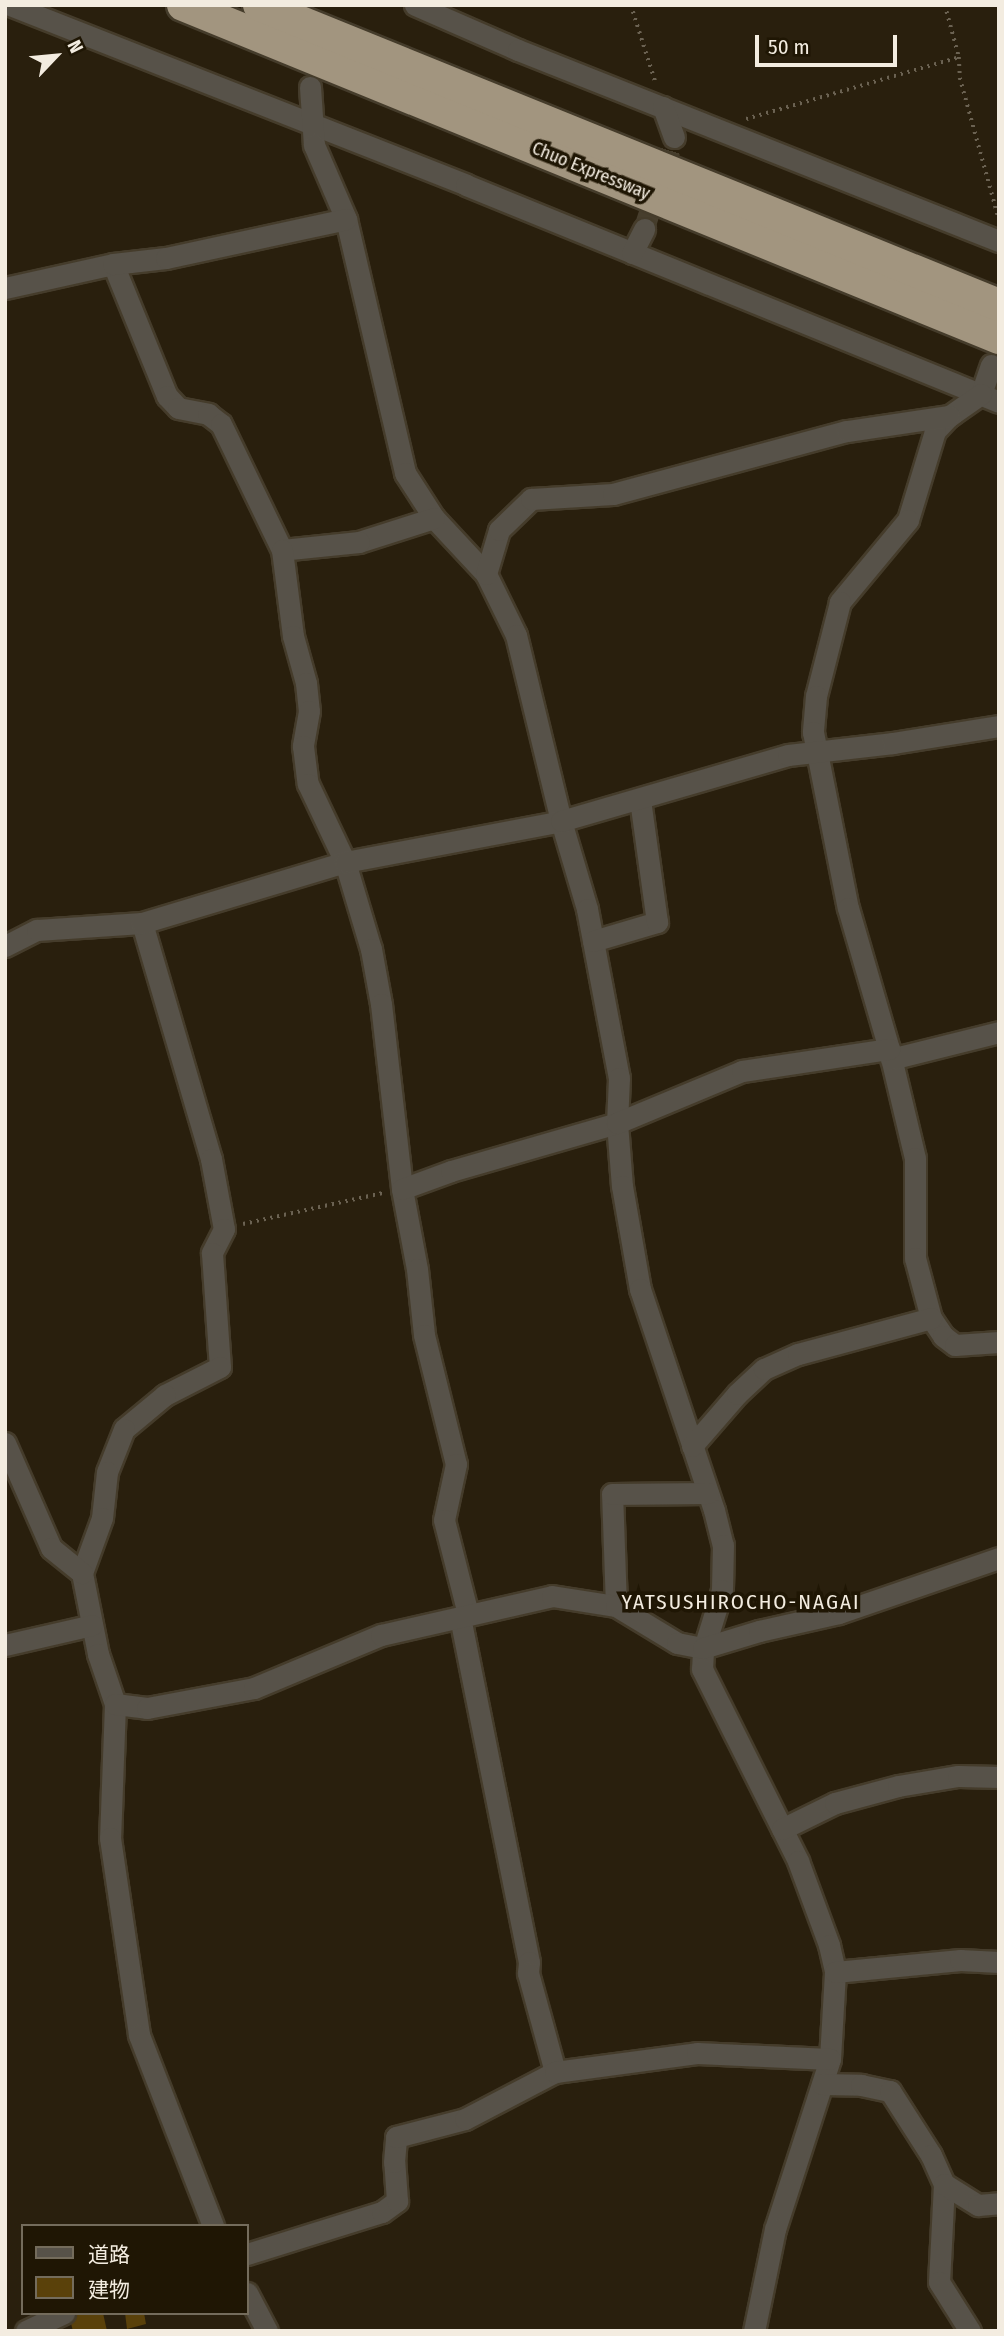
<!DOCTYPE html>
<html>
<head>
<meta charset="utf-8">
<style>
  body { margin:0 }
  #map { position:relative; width:1004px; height:2336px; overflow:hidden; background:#291f0d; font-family:"Fira Sans Condensed","Noto Sans JP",sans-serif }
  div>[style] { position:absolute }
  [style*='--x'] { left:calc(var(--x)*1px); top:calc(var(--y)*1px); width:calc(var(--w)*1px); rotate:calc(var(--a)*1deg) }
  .building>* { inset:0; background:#5a410a }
  .minor-tunnel>* { height:21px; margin-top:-10.5px; transform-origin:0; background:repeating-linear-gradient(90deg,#473e2d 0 21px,transparent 0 31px) }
  .path>* { height:3.5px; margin-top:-1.75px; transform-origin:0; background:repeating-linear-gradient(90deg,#6b6252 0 2px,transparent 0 7px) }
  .roads { filter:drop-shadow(2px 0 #453c2b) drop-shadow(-2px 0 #453c2b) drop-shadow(0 2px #453c2b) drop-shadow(0 -2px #453c2b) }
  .minor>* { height:21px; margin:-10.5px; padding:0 10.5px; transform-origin:10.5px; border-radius:10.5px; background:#575249 }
  .highway>* { height:32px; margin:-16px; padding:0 16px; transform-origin:16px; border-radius:16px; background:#a2957f }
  span { translate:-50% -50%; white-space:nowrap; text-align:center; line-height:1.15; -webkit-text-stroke:7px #1f1604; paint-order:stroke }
  .street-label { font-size:18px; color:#f3ece0 }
  .quarter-label { font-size:21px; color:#f3ece0; letter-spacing:2px }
  .frame { position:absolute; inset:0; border:7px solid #f3ece0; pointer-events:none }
  .legend { position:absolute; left:21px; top:2224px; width:228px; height:91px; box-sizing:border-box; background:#1f1604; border:2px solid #746c5c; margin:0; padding:9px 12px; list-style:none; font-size:21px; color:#f3ece0 }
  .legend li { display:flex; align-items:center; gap:14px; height:35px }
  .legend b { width:35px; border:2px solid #746c5c }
  .north { position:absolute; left:21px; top:21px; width:70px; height:70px; -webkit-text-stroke:5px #1f1604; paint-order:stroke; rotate:64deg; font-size:19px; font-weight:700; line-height:28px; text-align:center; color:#f3ece0 }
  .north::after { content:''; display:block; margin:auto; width:24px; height:32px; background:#f3ece0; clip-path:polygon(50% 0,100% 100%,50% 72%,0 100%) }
  .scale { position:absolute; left:755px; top:35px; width:142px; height:32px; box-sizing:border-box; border:4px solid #f3ece0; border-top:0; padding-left:9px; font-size:21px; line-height:24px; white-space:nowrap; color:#f3ece0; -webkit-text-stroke:5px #1f1604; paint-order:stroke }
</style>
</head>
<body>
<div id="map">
  <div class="building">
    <i style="clip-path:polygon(77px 2313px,103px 2313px,107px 2331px,73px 2331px,69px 2316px)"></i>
    <i style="clip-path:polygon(125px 2313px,144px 2313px,146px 2324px,127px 2329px)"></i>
  </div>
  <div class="minor-tunnel">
    <i style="--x:644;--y:229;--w:97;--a:-71.9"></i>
  </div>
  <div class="path">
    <i style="--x:631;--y:5;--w:83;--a:72.4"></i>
    <i style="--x:945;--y:5;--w:54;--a:74.9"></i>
    <i style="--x:959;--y:57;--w:21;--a:87"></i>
    <i style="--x:960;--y:78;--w:147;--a:74.6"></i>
    <i style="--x:746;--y:119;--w:222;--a:-16.2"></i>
    <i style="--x:243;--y:1224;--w:143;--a:-12.5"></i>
  </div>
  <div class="roads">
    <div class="minor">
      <i style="--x:10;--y:5;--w:490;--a:21.5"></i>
      <i style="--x:466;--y:185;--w:575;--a:22.15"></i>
      <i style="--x:415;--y:5;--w:112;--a:23.6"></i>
      <i style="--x:518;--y:50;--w:518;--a:21.66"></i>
      <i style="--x:310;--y:87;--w:58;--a:86.1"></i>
      <i style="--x:314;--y:145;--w:81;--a:66.6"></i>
      <i style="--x:346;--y:219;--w:261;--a:76.9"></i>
      <i style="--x:405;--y:473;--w:54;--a:57.2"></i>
      <i style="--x:434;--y:518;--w:76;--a:47.1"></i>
      <i style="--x:486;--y:574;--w:68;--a:63.8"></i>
      <i style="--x:516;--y:635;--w:191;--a:76.4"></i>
      <i style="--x:561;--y:821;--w:92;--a:73.5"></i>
      <i style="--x:587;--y:909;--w:172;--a:79.3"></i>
      <i style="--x:619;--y:1078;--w:45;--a:92.5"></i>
      <i style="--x:617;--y:1123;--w:63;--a:85.5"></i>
      <i style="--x:622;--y:1186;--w:105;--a:80.1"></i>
      <i style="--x:640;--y:1289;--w:233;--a:71.5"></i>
      <i style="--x:714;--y:1510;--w:36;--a:76"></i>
      <i style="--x:723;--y:1545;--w:45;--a:91.3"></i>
      <i style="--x:722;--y:1590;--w:64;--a:107.3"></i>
      <i style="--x:703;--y:1651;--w:18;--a:93"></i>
      <i style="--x:702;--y:1669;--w:215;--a:63.4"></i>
      <i style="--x:798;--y:1861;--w:90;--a:69.7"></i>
      <i style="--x:829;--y:1945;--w:28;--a:77"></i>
      <i style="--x:835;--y:1972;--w:87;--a:93.3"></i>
      <i style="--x:830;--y:2059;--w:179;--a:107.9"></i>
      <i style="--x:775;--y:2229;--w:104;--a:101.6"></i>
      <i style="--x:663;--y:107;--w:32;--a:70"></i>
      <i style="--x:632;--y:253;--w:27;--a:-63"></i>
      <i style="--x:113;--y:264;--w:143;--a:67.8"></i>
      <i style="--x:167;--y:396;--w:16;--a:47"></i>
      <i style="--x:178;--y:408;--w:31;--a:11"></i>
      <i style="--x:208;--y:414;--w:16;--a:38"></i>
      <i style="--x:221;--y:424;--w:140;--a:64.2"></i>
      <i style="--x:5;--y:288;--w:111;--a:-12.5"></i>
      <i style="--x:113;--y:264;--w:53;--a:-6.5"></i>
      <i style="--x:166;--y:258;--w:184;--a:-12.2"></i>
      <i style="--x:991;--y:365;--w:31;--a:109"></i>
      <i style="--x:981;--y:394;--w:39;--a:145"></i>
      <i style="--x:949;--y:416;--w:21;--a:133"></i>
      <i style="--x:935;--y:431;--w:93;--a:106.9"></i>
      <i style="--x:908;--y:520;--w:107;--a:129.7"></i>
      <i style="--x:840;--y:602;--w:97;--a:104.3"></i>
      <i style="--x:816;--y:696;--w:36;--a:95"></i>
      <i style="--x:813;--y:732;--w:179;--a:78.8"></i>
      <i style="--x:848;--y:908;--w:147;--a:73.8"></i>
      <i style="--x:889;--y:1049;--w:112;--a:76.6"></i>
      <i style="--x:915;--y:1158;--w:100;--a:90"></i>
      <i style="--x:915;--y:1258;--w:62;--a:75.1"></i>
      <i style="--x:931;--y:1318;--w:22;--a:56"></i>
      <i style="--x:943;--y:1336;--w:15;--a:37"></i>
      <i style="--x:955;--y:1345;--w:44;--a:-3.9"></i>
      <i style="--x:434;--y:518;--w:79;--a:162.3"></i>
      <i style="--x:359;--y:542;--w:77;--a:174.1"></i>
      <i style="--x:282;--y:550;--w:87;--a:82.7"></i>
      <i style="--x:293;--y:636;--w:49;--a:74.5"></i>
      <i style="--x:306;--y:683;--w:28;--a:84"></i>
      <i style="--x:309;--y:711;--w:36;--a:100"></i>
      <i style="--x:303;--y:746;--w:38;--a:83"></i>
      <i style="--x:308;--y:784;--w:86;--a:64.6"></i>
      <i style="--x:345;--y:862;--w:91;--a:73.4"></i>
      <i style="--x:371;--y:949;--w:56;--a:79.7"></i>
      <i style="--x:381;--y:1004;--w:186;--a:83.5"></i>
      <i style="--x:402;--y:1189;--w:81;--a:79.4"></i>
      <i style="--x:417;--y:1269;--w:66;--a:83.9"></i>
      <i style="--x:424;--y:1335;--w:133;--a:76.1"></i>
      <i style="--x:456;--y:1464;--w:57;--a:102.1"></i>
      <i style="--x:444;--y:1520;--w:97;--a:75.7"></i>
      <i style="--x:486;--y:574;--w:46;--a:-73.5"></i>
      <i style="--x:499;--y:530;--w:45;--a:-44.1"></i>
      <i style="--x:531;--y:499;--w:82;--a:-3.5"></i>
      <i style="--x:613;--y:494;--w:242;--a:-15.1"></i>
      <i style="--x:847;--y:431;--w:103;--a:-8.4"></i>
      <i style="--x:142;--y:923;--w:246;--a:73.7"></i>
      <i style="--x:211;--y:1159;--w:71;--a:79.5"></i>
      <i style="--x:224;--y:1229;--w:27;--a:117"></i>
      <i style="--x:212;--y:1253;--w:114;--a:86"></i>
      <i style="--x:220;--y:1367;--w:62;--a:153"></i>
      <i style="--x:165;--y:1395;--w:53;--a:140.3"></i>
      <i style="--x:124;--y:1429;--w:46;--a:111.6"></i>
      <i style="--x:107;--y:1472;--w:46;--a:96.2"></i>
      <i style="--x:102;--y:1518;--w:59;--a:110"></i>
      <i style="--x:82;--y:1573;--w:83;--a:78.8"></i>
      <i style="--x:98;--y:1654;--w:53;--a:71.2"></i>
      <i style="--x:115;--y:1704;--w:134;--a:92.1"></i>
      <i style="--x:110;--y:1838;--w:199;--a:81.6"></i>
      <i style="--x:139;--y:2035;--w:205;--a:68.8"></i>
      <i style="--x:593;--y:941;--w:67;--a:-16.5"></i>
      <i style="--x:657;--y:922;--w:124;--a:-97.9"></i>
      <i style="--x:5;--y:946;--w:36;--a:-27"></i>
      <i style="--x:37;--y:930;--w:105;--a:-3.8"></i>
      <i style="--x:142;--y:923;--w:212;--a:-16.7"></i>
      <i style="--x:345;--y:862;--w:220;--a:-10.7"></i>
      <i style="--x:561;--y:821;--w:236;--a:-16.2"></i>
      <i style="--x:788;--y:755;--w:106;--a:-6.5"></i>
      <i style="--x:893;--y:743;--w:107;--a:-9.1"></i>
      <i style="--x:891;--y:1059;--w:111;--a:-14"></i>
      <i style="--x:402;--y:1189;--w:52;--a:-20.2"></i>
      <i style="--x:451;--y:1171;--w:173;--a:-16.1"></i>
      <i style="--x:617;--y:1123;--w:135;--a:-22.6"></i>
      <i style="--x:742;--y:1071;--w:149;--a:-8.5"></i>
      <i style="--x:5;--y:1443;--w:115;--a:66.3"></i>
      <i style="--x:51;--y:1548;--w:40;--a:39"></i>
      <i style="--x:692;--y:1446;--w:69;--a:-49.1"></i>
      <i style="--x:737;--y:1394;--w:37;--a:-43"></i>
      <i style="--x:764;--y:1369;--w:37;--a:-24"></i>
      <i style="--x:798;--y:1354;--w:138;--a:-15.1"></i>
      <i style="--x:616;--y:1606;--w:112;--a:-92"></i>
      <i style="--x:612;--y:1494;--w:96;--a:-0.6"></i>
      <i style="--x:460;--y:1617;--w:352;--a:78.7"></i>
      <i style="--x:529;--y:1962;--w:11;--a:95"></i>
      <i style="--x:528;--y:1973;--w:103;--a:74.7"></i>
      <i style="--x:5;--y:1645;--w:89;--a:-12.9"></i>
      <i style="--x:115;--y:1704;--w:32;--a:7"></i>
      <i style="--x:147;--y:1708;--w:109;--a:-10.6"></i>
      <i style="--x:254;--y:1688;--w:138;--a:-22.7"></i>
      <i style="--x:381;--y:1635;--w:175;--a:-12.8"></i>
      <i style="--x:552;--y:1596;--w:65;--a:8.9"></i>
      <i style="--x:616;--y:1606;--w:71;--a:31.2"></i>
      <i style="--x:677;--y:1643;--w:26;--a:11"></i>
      <i style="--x:703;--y:1648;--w:59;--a:-16.9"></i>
      <i style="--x:759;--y:1631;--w:82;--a:-12.7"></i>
      <i style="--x:839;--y:1613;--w:169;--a:-19"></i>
      <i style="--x:782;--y:1829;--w:59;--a:-26.1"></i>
      <i style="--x:835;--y:1803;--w:65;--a:-15.1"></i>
      <i style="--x:898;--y:1786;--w:61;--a:-9.5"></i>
      <i style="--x:958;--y:1776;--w:41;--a:1.4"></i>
      <i style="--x:835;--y:1972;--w:126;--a:-5.5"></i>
      <i style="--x:960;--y:1960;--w:39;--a:3"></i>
      <i style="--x:822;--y:2084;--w:39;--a:1"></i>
      <i style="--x:861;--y:2085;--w:30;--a:12"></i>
      <i style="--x:890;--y:2091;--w:76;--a:57.4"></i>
      <i style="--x:931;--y:2155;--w:32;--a:66"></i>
      <i style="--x:944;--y:2184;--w:98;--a:92.9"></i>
      <i style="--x:939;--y:2282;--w:58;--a:57.7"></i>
      <i style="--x:944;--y:2184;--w:40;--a:32"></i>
      <i style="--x:978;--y:2205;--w:21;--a:-5"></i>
      <i style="--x:247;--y:2254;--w:141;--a:-17.3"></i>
      <i style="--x:382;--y:2212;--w:19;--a:-36"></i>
      <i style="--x:397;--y:2201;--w:39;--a:-94"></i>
      <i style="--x:394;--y:2162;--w:25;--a:-85"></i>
      <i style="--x:396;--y:2137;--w:71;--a:-14.6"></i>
      <i style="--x:465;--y:2119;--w:102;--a:-27.6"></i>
      <i style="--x:555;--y:2072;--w:143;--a:-7.6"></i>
      <i style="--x:697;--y:2053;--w:133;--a:2.6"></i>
      <i style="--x:247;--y:2293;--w:43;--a:62.2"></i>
      <i style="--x:26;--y:2331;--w:42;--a:-25.3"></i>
    </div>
    <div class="highway">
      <i style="--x:183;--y:5;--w:881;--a:22.2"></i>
      <i style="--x:259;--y:5;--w:798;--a:22.07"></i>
    </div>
  </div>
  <div class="street-label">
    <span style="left:591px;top:171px;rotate:22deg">Chuo Expressway</span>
  </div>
  <div class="quarter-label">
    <span style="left:741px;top:1602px">YATSUSHIROCHO-NAGAI</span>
  </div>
  <div class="frame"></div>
  <ul class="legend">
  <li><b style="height:9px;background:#575249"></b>道路</li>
  <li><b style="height:19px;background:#5a410a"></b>建物</li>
  </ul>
  <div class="north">N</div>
  <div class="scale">50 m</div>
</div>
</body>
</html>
